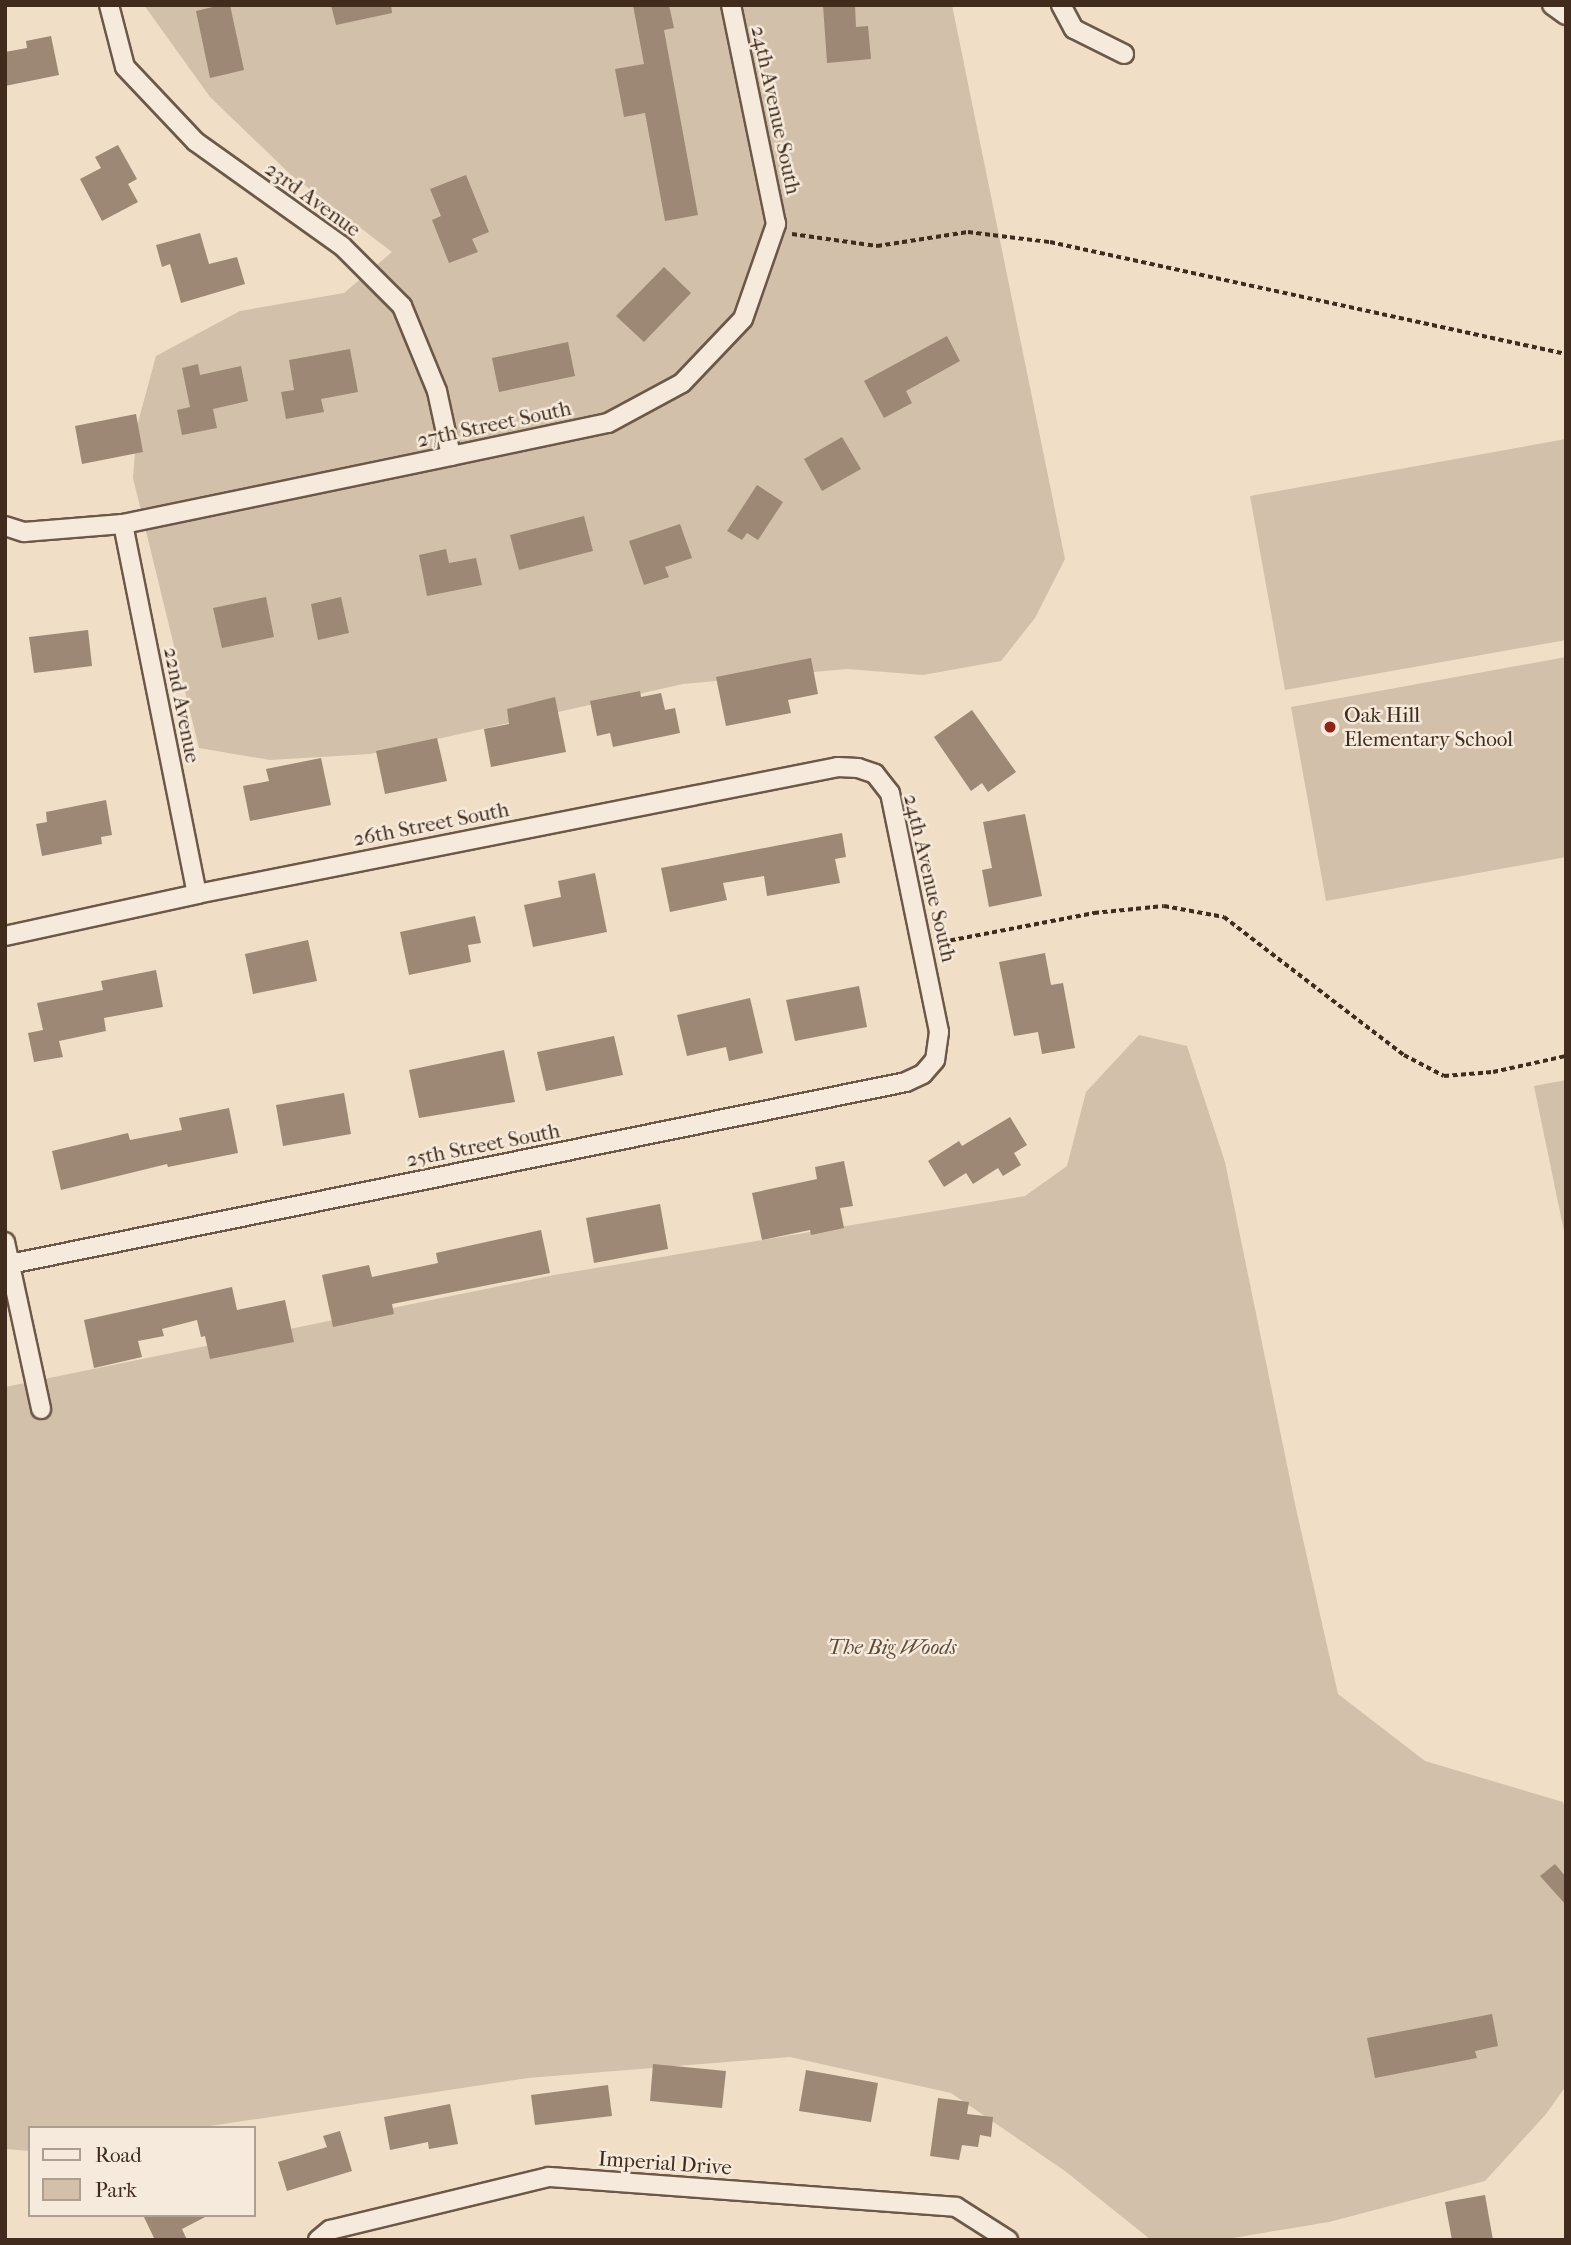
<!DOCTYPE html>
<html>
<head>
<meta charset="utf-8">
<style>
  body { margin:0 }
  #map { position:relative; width:1571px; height:2245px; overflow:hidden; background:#f0dec7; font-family:"IM FELL French Canon",serif }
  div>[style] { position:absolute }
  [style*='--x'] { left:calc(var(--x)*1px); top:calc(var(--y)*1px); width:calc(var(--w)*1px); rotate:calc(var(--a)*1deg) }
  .green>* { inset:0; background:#d2c0aa }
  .building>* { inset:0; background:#9c8875 }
  .path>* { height:3.5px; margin-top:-1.75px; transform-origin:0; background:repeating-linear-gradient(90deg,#402b1d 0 5px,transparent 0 8.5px) }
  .roads { filter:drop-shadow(2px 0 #6c5848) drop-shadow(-2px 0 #6c5848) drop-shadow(0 2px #6c5848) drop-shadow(0 -2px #6c5848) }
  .street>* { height:18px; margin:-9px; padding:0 9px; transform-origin:9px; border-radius:9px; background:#f5eadb }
  .dots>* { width:19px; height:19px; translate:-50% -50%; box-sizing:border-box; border:4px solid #f5eadb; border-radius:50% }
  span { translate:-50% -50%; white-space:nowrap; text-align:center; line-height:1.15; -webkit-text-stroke:5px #f5eadb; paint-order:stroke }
  .street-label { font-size:21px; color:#402b1d }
  .poi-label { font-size:21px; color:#402b1d }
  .left { translate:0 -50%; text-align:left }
  .park-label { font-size:21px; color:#5d4939; font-style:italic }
  .frame { position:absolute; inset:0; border:7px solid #402b1d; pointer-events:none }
  .legend { position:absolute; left:28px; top:2126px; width:228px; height:91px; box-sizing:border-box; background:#f5eadb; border:2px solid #ad9e8f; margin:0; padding:9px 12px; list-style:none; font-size:21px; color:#402b1d }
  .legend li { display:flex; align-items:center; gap:14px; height:35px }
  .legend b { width:35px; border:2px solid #ad9e8f }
</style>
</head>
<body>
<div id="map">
  <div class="green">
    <i style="clip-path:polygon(144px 5px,952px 5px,1065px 559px,1035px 618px,1001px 661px,923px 675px,847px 669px,683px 684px,370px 754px,270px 760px,199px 748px,133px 478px,137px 426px,156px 356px,240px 311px,344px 293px,392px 252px,290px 174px,210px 97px)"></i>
    <i style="clip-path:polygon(1566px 439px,1566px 640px,1285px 690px,1250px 496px)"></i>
    <i style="clip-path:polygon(1566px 657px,1566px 857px,1326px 901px,1291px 707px)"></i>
    <i style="clip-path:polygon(1139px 1035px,1187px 1046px,1225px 1162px,1295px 1504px,1338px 1694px,1425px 1761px,1563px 1802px,1566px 1811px,1566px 2086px,1546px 2114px,1485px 2181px,1329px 2222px,1221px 2240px,1151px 2240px,1065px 2171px,951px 2093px,790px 2057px,528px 2078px,197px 2128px,30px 2128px,30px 2151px,5px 2149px,5px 1387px,554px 1275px,1025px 1196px,1067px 1166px,1086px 1092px)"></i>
    <i style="clip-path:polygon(1566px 1080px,1566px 1241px,1534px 1086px)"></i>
  </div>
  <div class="building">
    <i style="clip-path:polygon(221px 5px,230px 5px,244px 70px,210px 78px,196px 11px)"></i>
    <i style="clip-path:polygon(331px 5px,391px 5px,392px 13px,336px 25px)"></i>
    <i style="clip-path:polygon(633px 5px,669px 5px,674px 28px,664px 30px,698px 215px,665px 221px,645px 113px,624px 117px,615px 69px,644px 64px)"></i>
    <i style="clip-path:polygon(823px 5px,855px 5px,856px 27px,868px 26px,871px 59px,827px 63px)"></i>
    <i style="clip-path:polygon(51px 36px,59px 75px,5px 86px,5px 52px,27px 48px,26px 41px)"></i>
    <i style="clip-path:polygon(118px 145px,137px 179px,128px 184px,138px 202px,102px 221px,80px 179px,101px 168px,95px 157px)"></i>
    <i style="clip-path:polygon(466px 175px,489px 232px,472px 239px,478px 252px,449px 263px,432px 220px,441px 216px,430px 189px)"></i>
    <i style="clip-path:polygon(200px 233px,209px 264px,237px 257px,245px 284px,181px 303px,170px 264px,162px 267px,156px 245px)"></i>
    <i style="clip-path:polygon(664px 267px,691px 293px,644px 342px,616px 316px)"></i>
    <i style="clip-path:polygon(947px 336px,960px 361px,906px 391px,912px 403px,884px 418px,864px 381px)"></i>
    <i style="clip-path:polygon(568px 342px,575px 376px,499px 392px,492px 358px)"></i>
    <i style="clip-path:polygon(350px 349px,358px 392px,321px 399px,324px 412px,286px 419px,281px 392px,294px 390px,289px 360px)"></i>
    <i style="clip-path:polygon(198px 364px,200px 375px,241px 366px,248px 401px,213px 409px,217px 428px,182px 435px,177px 410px,190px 407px,182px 368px)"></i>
    <i style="clip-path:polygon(136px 414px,143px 452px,82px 464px,75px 426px)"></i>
    <i style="clip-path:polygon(842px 437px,861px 469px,822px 491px,804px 459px)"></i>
    <i style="clip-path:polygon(757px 485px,783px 502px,758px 540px,747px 533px,742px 540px,727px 531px)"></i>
    <i style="clip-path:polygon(584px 516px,593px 551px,519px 570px,510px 535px)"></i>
    <i style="clip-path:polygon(680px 524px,692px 558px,665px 567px,669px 577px,644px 585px,629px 541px)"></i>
    <i style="clip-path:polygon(446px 549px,449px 563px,476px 558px,482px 585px,427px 596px,419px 555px)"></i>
    <i style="clip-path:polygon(266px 597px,274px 637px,222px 648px,213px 608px)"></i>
    <i style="clip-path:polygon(341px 597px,349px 633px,318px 640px,311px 604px)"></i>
    <i style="clip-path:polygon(88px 630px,92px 666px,34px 673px,29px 637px)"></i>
    <i style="clip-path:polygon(811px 658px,818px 694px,788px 700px,791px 713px,726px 726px,716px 677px)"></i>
    <i style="clip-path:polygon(640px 691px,641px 697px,661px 693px,665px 710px,675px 708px,680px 733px,613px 747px,610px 733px,597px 736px,590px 701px)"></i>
    <i style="clip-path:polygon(555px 697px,566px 752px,491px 767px,484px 729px,509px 724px,507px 709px)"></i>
    <i style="clip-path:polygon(972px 710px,1016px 772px,988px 792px,982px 783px,971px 791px,934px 737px)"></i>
    <i style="clip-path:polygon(437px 738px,447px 781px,385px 794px,376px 751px)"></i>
    <i style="clip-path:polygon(321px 758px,331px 805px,250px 821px,243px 786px,269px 781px,266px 769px)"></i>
    <i style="clip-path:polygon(106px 800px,112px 835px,101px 837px,102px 844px,42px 856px,36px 824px,47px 822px,46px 812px)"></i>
    <i style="clip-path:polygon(1025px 814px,1042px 896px,989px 907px,982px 870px,992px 868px,983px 822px)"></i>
    <i style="clip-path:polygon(842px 833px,846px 857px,835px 859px,840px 883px,767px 896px,764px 876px,723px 883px,727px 900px,670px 912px,661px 868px)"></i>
    <i style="clip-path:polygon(595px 873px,607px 932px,533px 947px,524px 905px,561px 897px,558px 881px)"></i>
    <i style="clip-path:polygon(475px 916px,481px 943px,468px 945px,471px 962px,409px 975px,400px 932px)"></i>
    <i style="clip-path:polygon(308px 940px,317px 981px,253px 994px,245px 954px)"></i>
    <i style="clip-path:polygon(1045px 953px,1051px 985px,1063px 983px,1075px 1048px,1042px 1054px,1038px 1032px,1014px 1036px,999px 962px)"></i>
    <i style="clip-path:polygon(156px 970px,163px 1007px,104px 1018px,106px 1031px,59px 1041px,63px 1057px,34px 1062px,28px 1033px,43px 1030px,37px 1003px,103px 990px,101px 981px)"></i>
    <i style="clip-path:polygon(859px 986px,867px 1027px,795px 1041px,786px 1000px)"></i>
    <i style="clip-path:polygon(750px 998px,763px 1053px,729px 1061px,726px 1047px,687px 1056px,677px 1015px)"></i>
    <i style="clip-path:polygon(614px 1036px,623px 1075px,546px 1091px,537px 1052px)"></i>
    <i style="clip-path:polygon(504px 1050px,515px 1102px,419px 1118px,409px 1070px)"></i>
    <i style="clip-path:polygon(344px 1093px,351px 1134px,283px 1146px,276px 1105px)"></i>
    <i style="clip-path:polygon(229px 1108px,238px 1153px,168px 1167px,167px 1164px,61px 1190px,52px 1151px,128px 1133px,130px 1140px,182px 1130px,179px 1118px)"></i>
    <i style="clip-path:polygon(1010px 1117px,1027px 1145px,1014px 1153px,1021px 1165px,1003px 1176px,998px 1168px,973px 1184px,966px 1173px,944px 1187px,928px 1161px,959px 1141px,962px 1146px)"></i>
    <i style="clip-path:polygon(844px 1161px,853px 1206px,840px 1208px,844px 1228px,811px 1235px,810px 1230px,762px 1240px,752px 1193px,817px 1179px,815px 1167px)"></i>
    <i style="clip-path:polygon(660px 1204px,668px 1249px,594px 1263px,586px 1218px)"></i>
    <i style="clip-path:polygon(541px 1230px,550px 1273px,392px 1304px,394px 1314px,333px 1327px,322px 1275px,369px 1265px,372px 1277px,438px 1263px,436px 1253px)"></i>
    <i style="clip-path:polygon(232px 1287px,237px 1310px,285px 1300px,294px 1342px,210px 1359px,205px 1336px,201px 1337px,197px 1320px,162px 1329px,164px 1336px,138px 1341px,142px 1357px,94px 1368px,84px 1320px)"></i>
    <i style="clip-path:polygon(1555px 1864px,1566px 1877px,1566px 1905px,1540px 1876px)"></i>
    <i style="clip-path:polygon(1492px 2014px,1498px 2046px,1475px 2051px,1477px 2058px,1375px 2078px,1367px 2038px)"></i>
    <i style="clip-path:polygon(653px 2064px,726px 2071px,722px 2108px,650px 2101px)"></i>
    <i style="clip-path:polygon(806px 2070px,878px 2083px,871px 2122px,799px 2111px)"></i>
    <i style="clip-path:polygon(608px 2085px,612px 2116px,535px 2125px,531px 2095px)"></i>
    <i style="clip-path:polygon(938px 2098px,969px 2102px,967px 2114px,993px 2117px,991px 2137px,980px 2135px,978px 2147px,962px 2145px,959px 2160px,930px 2156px)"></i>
    <i style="clip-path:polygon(450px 2104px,458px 2144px,429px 2149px,428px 2142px,390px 2150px,384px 2117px)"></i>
    <i style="clip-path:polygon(340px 2131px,352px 2171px,287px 2191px,278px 2162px,327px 2147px,323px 2136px)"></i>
    <i style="clip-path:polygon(1485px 2195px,1493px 2240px,1452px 2240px,1445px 2202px)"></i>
    <i style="clip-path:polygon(143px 2215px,209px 2215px,182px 2229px,187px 2240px,155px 2240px)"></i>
  </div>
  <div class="path">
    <i style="--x:792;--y:234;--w:86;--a:8"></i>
    <i style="--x:877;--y:246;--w:92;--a:-8.7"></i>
    <i style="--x:968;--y:232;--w:83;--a:7"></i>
    <i style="--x:1050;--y:242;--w:528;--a:12.25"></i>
    <i style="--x:942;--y:942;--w:155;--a:-10.8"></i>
    <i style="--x:1094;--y:913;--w:70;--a:-5.7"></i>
    <i style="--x:1164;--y:906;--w:61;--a:10.4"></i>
    <i style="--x:1224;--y:917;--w:227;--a:37.5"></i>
    <i style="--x:1404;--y:1055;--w:45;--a:27.7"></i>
    <i style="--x:1444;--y:1076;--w:49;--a:-4.7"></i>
    <i style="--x:1493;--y:1072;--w:75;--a:-12.4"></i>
  </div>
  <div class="roads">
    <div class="street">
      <i style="--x:109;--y:5;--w:64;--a:75.5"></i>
      <i style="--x:125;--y:67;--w:103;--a:46.6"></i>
      <i style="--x:196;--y:142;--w:179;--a:35.5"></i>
      <i style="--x:342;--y:246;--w:85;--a:45"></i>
      <i style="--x:402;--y:306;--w:92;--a:67.6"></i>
      <i style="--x:437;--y:391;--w:66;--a:77.8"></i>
      <i style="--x:1061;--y:5;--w:27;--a:62"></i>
      <i style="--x:1074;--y:29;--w:56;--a:26.6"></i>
      <i style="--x:1552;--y:5;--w:17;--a:36"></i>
      <i style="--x:123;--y:524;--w:377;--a:78.7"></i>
      <i style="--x:5;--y:526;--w:20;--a:18"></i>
      <i style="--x:24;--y:532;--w:99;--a:-4.6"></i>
      <i style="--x:123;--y:524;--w:335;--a:-11.7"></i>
      <i style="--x:451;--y:456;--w:160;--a:-11.9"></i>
      <i style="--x:608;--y:423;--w:84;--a:-28.4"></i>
      <i style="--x:682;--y:383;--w:88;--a:-46.4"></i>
      <i style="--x:743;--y:319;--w:101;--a:-70.8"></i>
      <i style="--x:776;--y:224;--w:224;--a:-101.6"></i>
      <i style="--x:5;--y:936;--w:197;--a:-12.3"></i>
      <i style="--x:197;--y:894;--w:653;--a:-11.21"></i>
      <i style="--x:838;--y:767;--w:20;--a:3"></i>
      <i style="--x:858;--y:768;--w:18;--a:19"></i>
      <i style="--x:875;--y:774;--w:24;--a:52"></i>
      <i style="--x:890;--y:793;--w:244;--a:78.4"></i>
      <i style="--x:939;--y:1032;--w:28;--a:98"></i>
      <i style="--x:935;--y:1060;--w:18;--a:131"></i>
      <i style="--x:923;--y:1074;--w:19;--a:155"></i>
      <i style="--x:906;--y:1082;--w:919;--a:168.52"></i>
      <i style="--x:5;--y:1242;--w:171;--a:77.8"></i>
      <i style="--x:318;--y:2240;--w:16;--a:-40"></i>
      <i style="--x:330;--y:2230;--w:225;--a:-13.6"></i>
      <i style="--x:549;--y:2177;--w:408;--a:4.2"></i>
      <i style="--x:956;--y:2207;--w:62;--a:32.4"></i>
    </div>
  </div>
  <div class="dots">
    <i style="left:1330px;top:727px;background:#8f2418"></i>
  </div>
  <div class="street-label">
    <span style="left:776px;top:110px;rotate:78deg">24th Avenue South</span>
    <span style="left:313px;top:199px;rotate:36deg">23rd Avenue</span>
    <span style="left:494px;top:424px;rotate:-12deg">27th Street South</span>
    <span style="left:182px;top:705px;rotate:79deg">22nd Avenue</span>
    <span style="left:431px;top:824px;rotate:-11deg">26th Street South</span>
    <span style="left:930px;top:878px;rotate:77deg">24th Avenue South</span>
    <span style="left:483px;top:1145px;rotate:-11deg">25th Street South</span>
    <span style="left:665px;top:2163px;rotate:4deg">Imperial Drive</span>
  </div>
  <div class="poi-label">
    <span class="left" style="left:1344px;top:727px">Oak Hill<br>Elementary School</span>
  </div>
  <div class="park-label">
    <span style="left:892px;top:1647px">The Big Woods</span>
  </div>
  <div class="frame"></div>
  <ul class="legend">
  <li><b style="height:9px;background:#f5eadb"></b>Road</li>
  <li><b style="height:19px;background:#d2c0aa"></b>Park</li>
  </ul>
</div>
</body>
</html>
